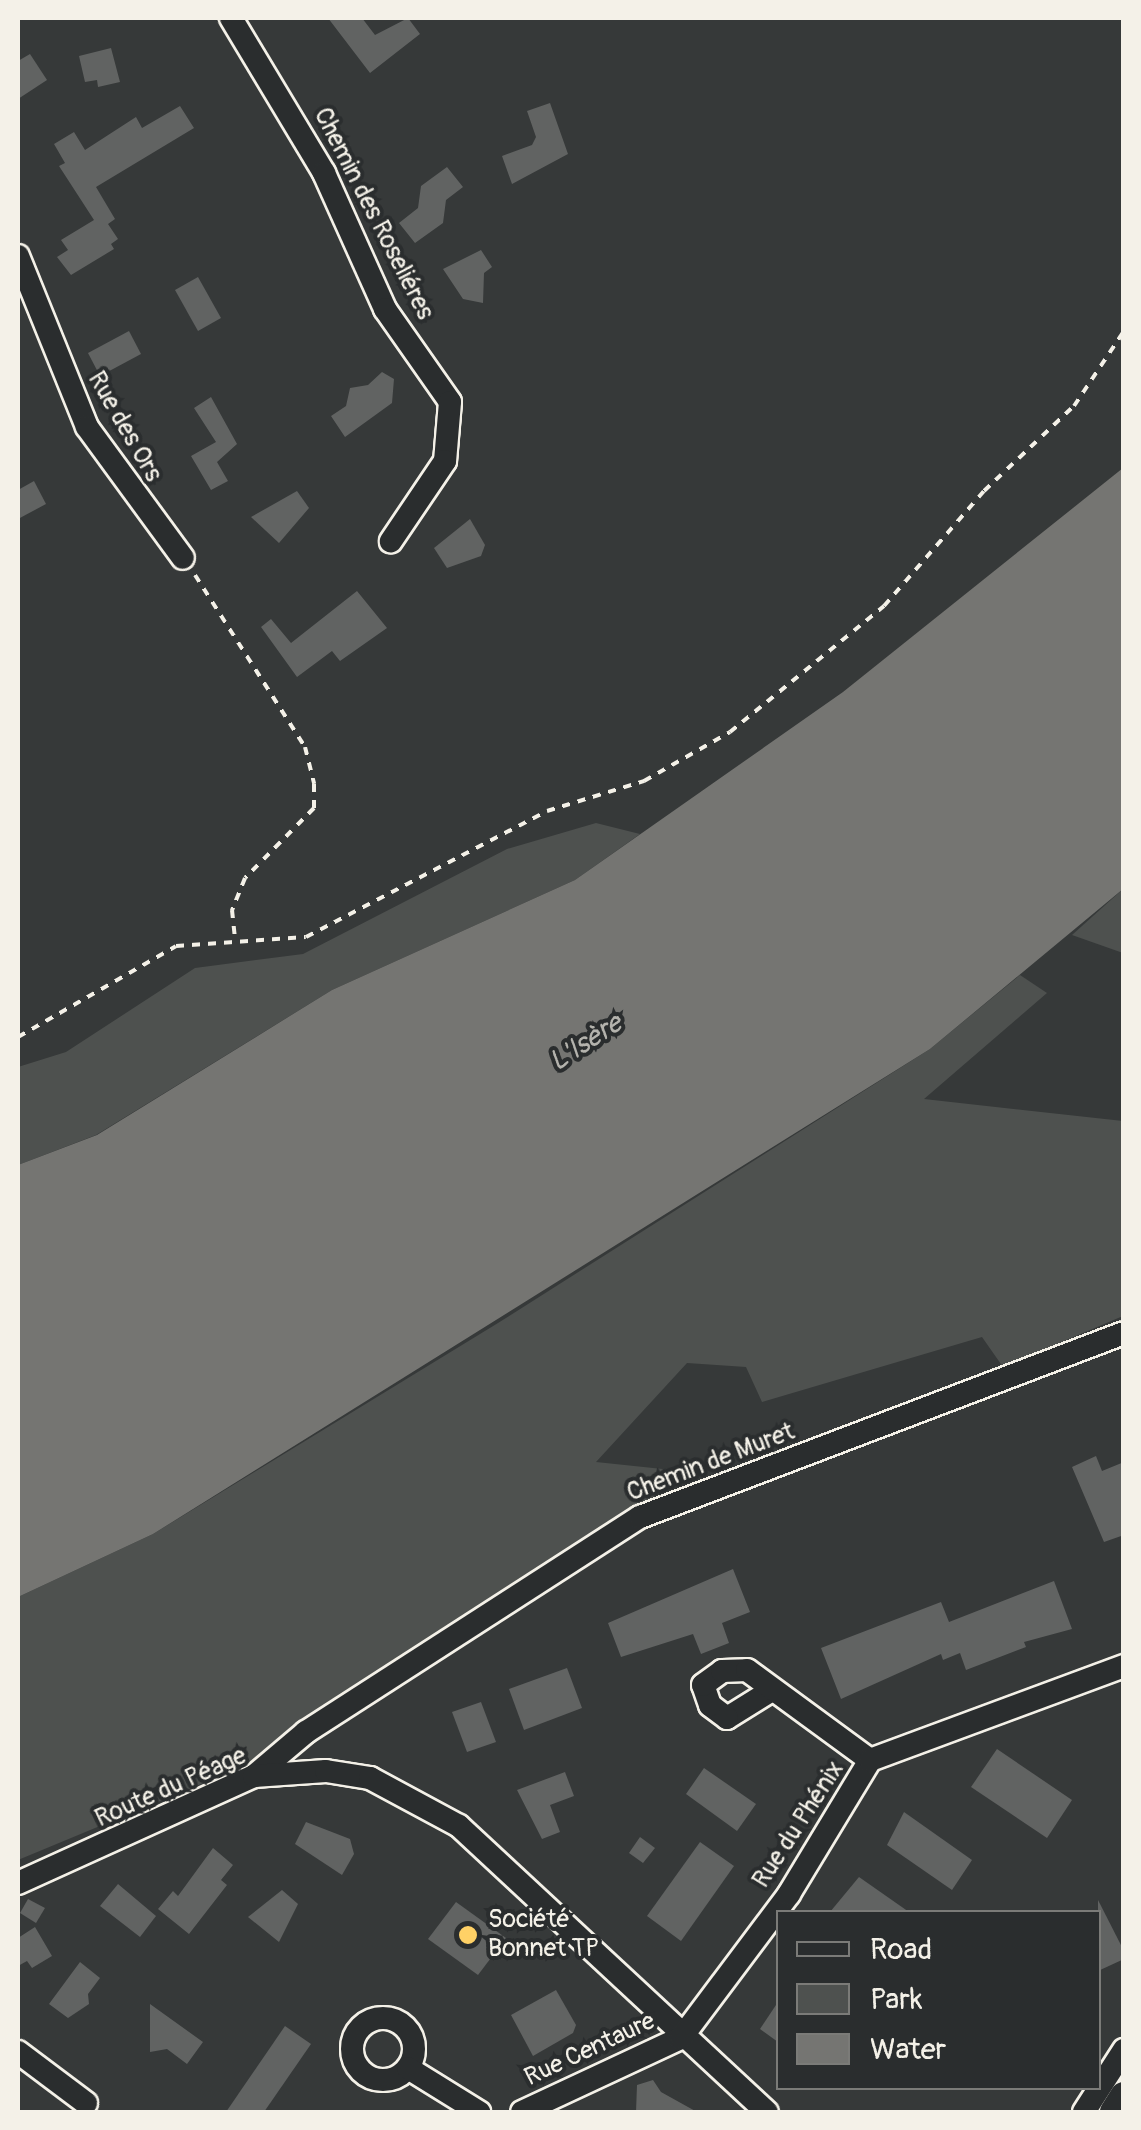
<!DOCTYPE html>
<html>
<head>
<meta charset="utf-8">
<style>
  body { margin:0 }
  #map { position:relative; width:1141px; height:2130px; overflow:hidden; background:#363939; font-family:Pangolin,sans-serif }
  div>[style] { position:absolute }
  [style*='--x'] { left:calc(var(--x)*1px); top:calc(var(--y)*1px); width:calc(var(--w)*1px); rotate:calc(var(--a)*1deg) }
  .green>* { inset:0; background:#4e514f }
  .water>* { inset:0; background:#757572 }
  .building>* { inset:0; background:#616362 }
  .path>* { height:4px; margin-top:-2px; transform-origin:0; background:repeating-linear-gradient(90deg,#f4f1e8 0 8px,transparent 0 16px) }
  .roads { filter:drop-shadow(2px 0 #f4f1e8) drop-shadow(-2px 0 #f4f1e8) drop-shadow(0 2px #f4f1e8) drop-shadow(0 -2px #f4f1e8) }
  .minor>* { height:22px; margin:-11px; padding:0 11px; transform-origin:11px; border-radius:11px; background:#2a2d2e }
  .minor>.ring { margin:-11px; padding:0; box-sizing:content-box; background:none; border:22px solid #2a2d2e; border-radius:50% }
  .major>* { height:28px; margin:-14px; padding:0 14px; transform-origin:14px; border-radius:14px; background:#2a2d2e }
  .dots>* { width:28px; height:28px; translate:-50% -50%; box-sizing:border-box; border:5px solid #2a2d2e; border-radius:50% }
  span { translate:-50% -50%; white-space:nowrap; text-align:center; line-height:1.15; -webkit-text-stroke:8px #2a2d2e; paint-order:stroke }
  .street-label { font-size:25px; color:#f4f1e8 }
  .poi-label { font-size:25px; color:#f4f1e8 }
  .left { translate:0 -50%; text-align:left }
  .water-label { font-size:28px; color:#b4b3ad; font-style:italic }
  .frame { position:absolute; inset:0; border:20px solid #f4f1e8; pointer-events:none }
  .legend { position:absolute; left:776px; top:1910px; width:325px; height:180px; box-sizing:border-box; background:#2a2d2e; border:2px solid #7b7b78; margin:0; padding:12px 18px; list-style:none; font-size:30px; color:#f4f1e8 }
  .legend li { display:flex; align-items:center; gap:20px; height:50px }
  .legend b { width:50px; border:2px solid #7b7b78 }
</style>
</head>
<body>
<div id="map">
  <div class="green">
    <i style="clip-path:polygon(596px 823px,640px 834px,575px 880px,332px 990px,96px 1135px,18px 1165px,18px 1067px,66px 1052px,195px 968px,303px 954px,507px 849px)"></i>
    <i style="clip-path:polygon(1123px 889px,1123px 953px,1072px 935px)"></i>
    <i style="clip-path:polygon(1020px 975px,1047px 993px,924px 1099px,1123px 1121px,1123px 1316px,1003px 1367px,982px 1337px,762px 1402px,746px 1367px,687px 1363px,596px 1462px,691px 1472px,242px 1767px,18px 1860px,18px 1597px,153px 1534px,498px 1323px,930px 1049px)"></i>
  </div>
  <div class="water">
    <i style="clip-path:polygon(1123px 468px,1123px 889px,930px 1049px,153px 1534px,18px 1597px,18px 1165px,97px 1135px,332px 990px,575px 880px,843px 692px)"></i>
  </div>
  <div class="building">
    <i style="clip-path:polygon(328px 18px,362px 18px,375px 35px,408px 18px,420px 34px,370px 73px)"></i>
    <i style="clip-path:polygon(111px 48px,120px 82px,98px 87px,97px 80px,85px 82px,79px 56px)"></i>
    <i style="clip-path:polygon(30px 54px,47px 80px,18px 99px,18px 61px)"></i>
    <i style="clip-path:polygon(550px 103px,568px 154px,512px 184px,502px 156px,532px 145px,536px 137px,527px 111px)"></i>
    <i style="clip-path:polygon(180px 106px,194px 128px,96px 187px,115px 219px,108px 224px,118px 239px,111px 244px,114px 249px,71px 275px,57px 257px,68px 250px,61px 240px,94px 220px,59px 166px,65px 163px,54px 144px,74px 132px,85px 150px,136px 117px,142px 128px)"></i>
    <i style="clip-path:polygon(447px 167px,463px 187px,446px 200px,443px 223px,415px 243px,399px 223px,418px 208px,421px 186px)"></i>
    <i style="clip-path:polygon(481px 250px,492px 267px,484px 273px,483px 303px,463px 299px,443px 269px)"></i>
    <i style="clip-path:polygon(198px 277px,221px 318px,198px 331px,175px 290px)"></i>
    <i style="clip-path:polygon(129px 331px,141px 354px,100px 376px,88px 353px)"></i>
    <i style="clip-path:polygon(382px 372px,394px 379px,392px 403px,345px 437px,331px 416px,346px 406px,350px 388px,368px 385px)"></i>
    <i style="clip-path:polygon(211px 397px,237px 444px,217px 462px,228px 481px,211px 490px,191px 456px,216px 442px,194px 408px)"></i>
    <i style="clip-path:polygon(34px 481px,46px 504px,18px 519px,18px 490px)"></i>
    <i style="clip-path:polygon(297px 491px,309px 508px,279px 543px,251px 517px)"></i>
    <i style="clip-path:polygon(470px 519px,485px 545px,481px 556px,447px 568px,434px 548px)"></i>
    <i style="clip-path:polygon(357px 591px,387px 628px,340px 661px,332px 651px,297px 677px,261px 627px,271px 619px,291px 643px)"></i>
    <i style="clip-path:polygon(1096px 1456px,1102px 1471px,1124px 1462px,1124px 1535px,1104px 1542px,1072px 1467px)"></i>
    <i style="clip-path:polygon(733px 1569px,750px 1612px,722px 1623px,729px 1643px,701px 1654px,693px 1634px,621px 1657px,608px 1623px)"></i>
    <i style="clip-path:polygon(1054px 1581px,1072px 1629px,1024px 1642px,1026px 1647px,966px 1670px,960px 1653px,943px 1660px,941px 1654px,841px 1699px,821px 1648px,941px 1602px,949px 1622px)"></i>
    <i style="clip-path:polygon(567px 1668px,582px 1708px,524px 1730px,509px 1689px)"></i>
    <i style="clip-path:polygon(481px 1702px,496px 1742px,467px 1752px,452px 1712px)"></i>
    <i style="clip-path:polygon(997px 1749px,1072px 1800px,1047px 1838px,971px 1787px)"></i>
    <i style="clip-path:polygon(704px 1768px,756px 1804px,737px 1831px,686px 1794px)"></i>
    <i style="clip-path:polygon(565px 1772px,574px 1796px,550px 1805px,560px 1832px,542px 1839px,517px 1790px)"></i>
    <i style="clip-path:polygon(904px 1812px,972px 1860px,952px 1890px,887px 1845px)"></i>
    <i style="clip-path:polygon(306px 1822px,350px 1839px,354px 1854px,342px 1875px,295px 1844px)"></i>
    <i style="clip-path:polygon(640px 1837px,655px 1848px,643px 1863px,629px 1853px)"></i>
    <i style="clip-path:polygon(700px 1842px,734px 1866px,681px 1941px,647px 1916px)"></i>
    <i style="clip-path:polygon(213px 1848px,233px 1865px,221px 1880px,227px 1885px,189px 1934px,158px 1909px,173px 1891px,178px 1896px)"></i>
    <i style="clip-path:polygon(859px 1877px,909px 1912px,830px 1912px)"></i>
    <i style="clip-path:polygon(118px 1884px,156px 1916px,140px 1937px,100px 1906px)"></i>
    <i style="clip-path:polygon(282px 1890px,298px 1904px,279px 1942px,248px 1917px)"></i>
    <i style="clip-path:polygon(28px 1899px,45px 1908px,36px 1923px,20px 1913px)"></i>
    <i style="clip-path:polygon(1098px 1900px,1124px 1951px,1124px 1959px,1098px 1971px)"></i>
    <i style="clip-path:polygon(456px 1902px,506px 1938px,478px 1975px,428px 1939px)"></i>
    <i style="clip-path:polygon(35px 1927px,52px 1956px,32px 1968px,27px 1961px,18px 1966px,18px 1938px)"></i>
    <i style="clip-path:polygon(80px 1962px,100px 1978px,88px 1994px,89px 2004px,68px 2018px,49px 2004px)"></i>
    <i style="clip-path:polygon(556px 1990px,576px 2025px,573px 2033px,533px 2056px,511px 2015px)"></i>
    <i style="clip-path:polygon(778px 2002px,778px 2042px,760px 2029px)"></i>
    <i style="clip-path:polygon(150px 2004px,203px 2042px,187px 2064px,167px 2049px,150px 2052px)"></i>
    <i style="clip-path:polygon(285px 2026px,311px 2044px,264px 2112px,226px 2112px)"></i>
    <i style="clip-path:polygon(653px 2080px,661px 2092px,697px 2112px,636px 2112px,637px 2085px)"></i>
  </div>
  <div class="path">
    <i style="--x:195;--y:575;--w:204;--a:57.4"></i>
    <i style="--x:305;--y:747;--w:38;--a:76"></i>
    <i style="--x:314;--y:784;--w:24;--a:90"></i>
    <i style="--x:314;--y:808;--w:98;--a:134.6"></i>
    <i style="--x:245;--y:878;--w:35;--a:112"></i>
    <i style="--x:232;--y:910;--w:30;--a:84"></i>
    <i style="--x:18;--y:1037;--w:182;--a:-29.9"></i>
    <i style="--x:176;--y:946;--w:130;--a:-4"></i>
    <i style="--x:306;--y:937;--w:272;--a:-27.6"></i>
    <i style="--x:547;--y:811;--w:102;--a:-17.2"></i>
    <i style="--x:644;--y:781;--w:99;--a:-29.7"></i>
    <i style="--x:730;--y:732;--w:199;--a:-39.3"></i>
    <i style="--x:884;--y:606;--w:152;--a:-49"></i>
    <i style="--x:984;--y:491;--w:124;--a:-43.4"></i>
    <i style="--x:1074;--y:406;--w:90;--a:-56.3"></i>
  </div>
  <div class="roads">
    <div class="minor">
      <i style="--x:231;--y:18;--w:181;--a:59"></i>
      <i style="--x:324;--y:173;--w:149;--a:65.8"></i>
      <i style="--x:385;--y:309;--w:113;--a:55"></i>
      <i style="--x:450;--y:402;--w:59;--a:94.8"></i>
      <i style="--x:445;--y:461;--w:97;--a:124"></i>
      <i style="--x:18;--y:256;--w:184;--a:68"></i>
      <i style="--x:87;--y:427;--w:162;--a:53.8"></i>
      <i style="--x:772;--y:1690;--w:53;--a:148.1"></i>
      <i style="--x:727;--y:1718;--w:21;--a:-143"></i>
      <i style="--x:710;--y:1705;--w:21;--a:-109"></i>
      <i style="--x:703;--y:1685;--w:24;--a:-36"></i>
      <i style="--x:722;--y:1671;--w:25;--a:-2"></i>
      <i style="--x:747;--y:1670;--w:152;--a:36.2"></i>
      <i style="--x:254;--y:1776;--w:68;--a:-40.2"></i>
      <i style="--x:306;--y:1732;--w:397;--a:-32.8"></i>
      <i style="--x:640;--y:1517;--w:518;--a:-20.82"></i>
      <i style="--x:18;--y:1883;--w:259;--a:-24.4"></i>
      <i style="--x:254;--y:1776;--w:72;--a:-4"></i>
      <i style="--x:326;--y:1771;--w:45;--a:9"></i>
      <i style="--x:370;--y:1778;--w:101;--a:28.3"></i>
      <i style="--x:459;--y:1826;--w:420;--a:42.9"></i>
      <i class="ring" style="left:352px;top:2018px;width:40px;height:40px"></i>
      <i style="--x:18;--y:2052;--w:85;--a:36.9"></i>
      <i style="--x:408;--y:2068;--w:84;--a:31.8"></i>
      <i style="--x:522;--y:2112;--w:175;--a:-25"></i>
      <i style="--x:681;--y:2038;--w:180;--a:-53.1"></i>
      <i style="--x:789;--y:1894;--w:157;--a:-58.8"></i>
      <i style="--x:870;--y:1760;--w:271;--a:-20.3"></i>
      <i style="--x:1084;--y:2112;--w:74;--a:-57.2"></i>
    </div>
    <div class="major">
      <i style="--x:1114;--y:2112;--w:19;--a:-58"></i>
    </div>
  </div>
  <div class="dots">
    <i style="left:468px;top:1935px;background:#ffd166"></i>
  </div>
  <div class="street-label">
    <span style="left:373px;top:214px;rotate:63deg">Chemin des Roseliéres</span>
    <span style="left:124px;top:427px;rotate:60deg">Rue des Ors</span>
    <span style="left:711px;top:1463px;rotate:-21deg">Chemin de Muret</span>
    <span style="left:171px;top:1788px;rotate:-24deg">Route du Péage</span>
    <span style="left:799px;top:1825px;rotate:-57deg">Rue du Phénix</span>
    <span style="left:590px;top:2050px;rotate:-25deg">Rue Centaure</span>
  </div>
  <div class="poi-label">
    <span class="left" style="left:488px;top:1935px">Société<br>Bonnet TP</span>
  </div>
  <div class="water-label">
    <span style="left:586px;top:1043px;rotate:-33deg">L'Isère</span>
  </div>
  <div class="frame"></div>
  <ul class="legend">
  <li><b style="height:12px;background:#2a2d2e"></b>Road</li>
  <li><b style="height:28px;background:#4e514f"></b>Park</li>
  <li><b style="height:28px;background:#757572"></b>Water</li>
  </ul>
</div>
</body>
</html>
